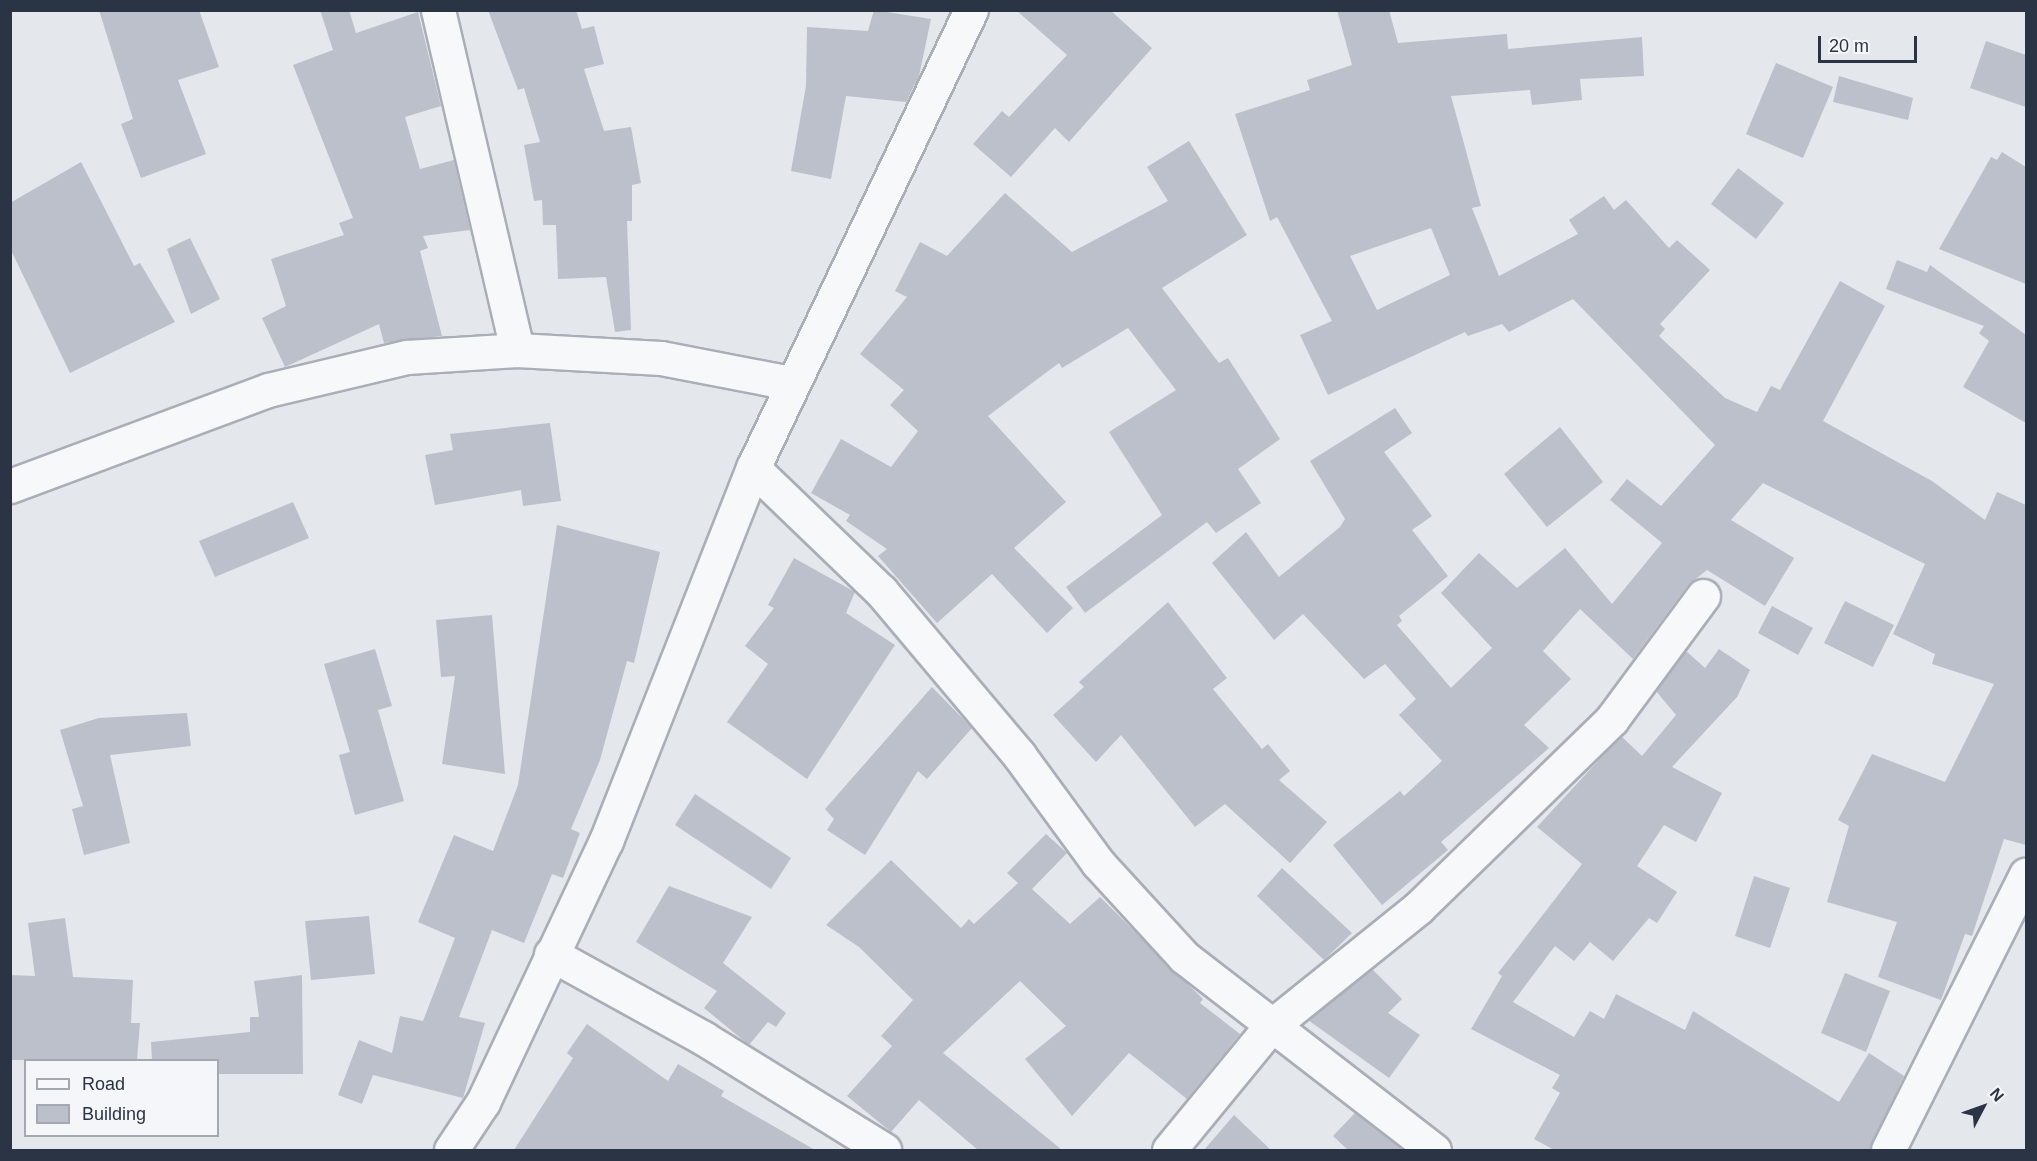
<!DOCTYPE html>
<html>
<head>
<meta charset="utf-8">
<style>
  body { margin:0 }
  #map { position:relative; width:2037px; height:1161px; overflow:hidden; background:#e4e7ec; font-family:Arial,sans-serif }
  div>[style] { position:absolute }
  [style*='--x'] { left:calc(var(--x)*1px); top:calc(var(--y)*1px); width:calc(var(--w)*1px); rotate:calc(var(--a)*1deg) }
  .building>* { inset:0; background:#bbc0ca }
  .roads { filter:drop-shadow(2px 0 #a9aeb7) drop-shadow(-2px 0 #a9aeb7) drop-shadow(0 2px #a9aeb7) drop-shadow(0 -2px #a9aeb7) }
  .minor>* { height:33px; margin:-16.5px; padding:0 16.5px; transform-origin:16.5px; border-radius:16.5px; background:#f7f8fa }
  span { translate:-50% -50%; white-space:nowrap; text-align:center; line-height:1.15; -webkit-text-stroke:4.5px #f4f6f9; paint-order:stroke }
  .frame { position:absolute; inset:0; border:12px solid #2b3445; pointer-events:none }
  .legend { position:absolute; left:24px; top:1059px; width:195px; height:78px; box-sizing:border-box; background:#f4f6f9; border:2px solid #a4a8b1; margin:0; padding:8px 10px; list-style:none; font-size:18px; color:#2b3445 }
  .legend li { display:flex; align-items:center; gap:12px; height:30px }
  .legend b { width:30px; border:2px solid #a4a8b1 }
  .north { position:absolute; left:1953px; top:1077px; width:60px; height:60px; -webkit-text-stroke:4px #f4f6f9; paint-order:stroke; rotate:49deg; font-size:16px; font-weight:700; line-height:24px; text-align:center; color:#2b3445 }
  .north::after { content:''; display:block; margin:auto; width:21px; height:27px; background:#2b3445; clip-path:polygon(50% 0,100% 100%,50% 72%,0 100%) }
  .scale { position:absolute; left:1818px; top:36px; width:99px; height:27px; box-sizing:border-box; border:3px solid #2b3445; border-top:0; padding-left:8px; font-size:18px; line-height:21px; white-space:nowrap; color:#2b3445; -webkit-text-stroke:4px #f4f6f9; paint-order:stroke }
</style>
</head>
<body>
<div id="map">
  <div class="building">
    <i style="clip-path:polygon(99px 10px,199px 10px,219px 67px,178px 80px,206px 154px,141px 178px,121px 124px,133px 119px)"></i>
    <i style="clip-path:polygon(320px 10px,349px 10px,356px 33px,418px 12px,441px 106px,405px 117px,420px 169px,454px 160px,470px 230px,423px 236px,428px 248px,420px 251px,442px 336px,384px 343px,379px 324px,285px 367px,262px 318px,286px 306px,271px 259px,344px 235px,339px 223px,353px 218px,293px 65px,333px 50px)"></i>
    <i style="clip-path:polygon(488px 10px,576px 10px,582px 29px,594px 26px,604px 64px,584px 69px,604px 131px,631px 127px,641px 183px,632px 185px,632px 221px,627px 221px,631px 330px,615px 332px,606px 277px,558px 279px,556px 225px,543px 225px,542px 200px,534px 201px,524px 145px,540px 142px,524px 88px,518px 90px)"></i>
    <i style="clip-path:polygon(874px 10px,931px 19px,919px 76px,906px 102px,846px 96px,831px 179px,791px 171px,806px 86px,807px 27px,868px 31px)"></i>
    <i style="clip-path:polygon(1016px 10px,1110px 10px,1152px 48px,1069px 142px,1055px 128px,1011px 177px,973px 144px,1002px 111px,1009px 117px,1067px 55px)"></i>
    <i style="clip-path:polygon(evenodd,1337px 10px,1389px 10px,1398px 43px,1507px 34px,1508px 49px,1642px 37px,1644px 76px,1580px 79px,1582px 100px,1532px 105px,1530px 90px,1451px 96px,1481px 206px,1472px 208px,1499px 276px,1578px 234px,1569px 220px,1604px 196px,1614px 210px,1626px 200px,1669px 248px,1677px 240px,1710px 270px,1660px 324px,1665px 329px,1659px 336px,1725px 398px,1757px 412px,1771px 386px,1780px 390px,1840px 281px,1885px 306px,1823px 421px,1932px 481px,1985px 520px,1997px 492px,2026px 505px,2026px 845px,2004px 839px,1972px 936px,1965px 934px,1941px 1000px,1878px 977px,1897px 922px,1827px 902px,1849px 826px,1838px 820px,1872px 754px,1945px 782px,1994px 684px,1932px 664px,1935px 654px,1893px 634px,1925px 564px,1763px 483px,1731px 520px,1794px 558px,1765px 606px,1707px 570px,1688px 585px,1633px 659px,1580px 609px,1543px 651px,1571px 679px,1524px 725px,1549px 748px,1441px 842px,1448px 850px,1382px 905px,1333px 845px,1400px 791px,1404px 796px,1442px 761px,1399px 715px,1416px 699px,1385px 664px,1364px 679px,1303px 614px,1274px 640px,1212px 563px,1246px 532px,1279px 577px,1340px 527px,1345px 519px,1310px 461px,1395px 408px,1412px 433px,1384px 452px,1432px 516px,1412px 530px,1448px 576px,1399px 616px,1402px 621px,1397px 625px,1451px 688px,1492px 648px,1441px 593px,1479px 553px,1517px 588px,1565px 548px,1612px 604px,1662px 543px,1610px 500px,1627px 479px,1661px 506px,1715px 445px,1573px 299px,1509px 332px,1502px 324px,1468px 336px,1465px 332px,1328px 395px,1300px 335px,1332px 321px,1277px 217px,1270px 221px,1235px 114px,1310px 90px,1307px 80px,1352px 65px,1337px 10px,1431px 228px,1450px 275px,1377px 310px,1350px 256px,1431px 228px)"></i>
    <i style="clip-path:polygon(1986px 41px,2026px 55px,2026px 107px,1970px 88px)"></i>
    <i style="clip-path:polygon(1776px 63px,1833px 87px,1803px 158px,1746px 134px)"></i>
    <i style="clip-path:polygon(1839px 76px,1913px 98px,1908px 120px,1833px 102px)"></i>
    <i style="clip-path:polygon(1189px 141px,1247px 235px,1162px 288px,1219px 363px,1228px 358px,1280px 439px,1238px 469px,1261px 503px,1216px 533px,1207px 522px,1085px 613px,1066px 587px,1162px 515px,1109px 432px,1176px 390px,1128px 328px,1062px 368px,1059px 363px,988px 416px,1066px 502px,1014px 548px,1073px 608px,1047px 633px,992px 574px,937px 623px,878px 556px,887px 549px,846px 521px,850px 515px,811px 493px,841px 439px,891px 467px,918px 431px,890px 405px,904px 390px,860px 354px,907px 297px,895px 291px,920px 242px,947px 256px,1005px 193px,1072px 252px,1168px 201px,1147px 167px)"></i>
    <i style="clip-path:polygon(2002px 152px,2026px 167px,2026px 284px,1939px 249px,1991px 157px,1997px 160px)"></i>
    <i style="clip-path:polygon(81px 162px,134px 266px,140px 263px,175px 322px,70px 373px,10px 248px,10px 203px)"></i>
    <i style="clip-path:polygon(1738px 168px,1784px 203px,1756px 239px,1711px 204px)"></i>
    <i style="clip-path:polygon(190px 238px,220px 299px,191px 314px,167px 249px)"></i>
    <i style="clip-path:polygon(1897px 260px,1927px 272px,1930px 265px,2026px 335px,2026px 423px,1963px 387px,1989px 341px,1979px 333px,1984px 326px,1886px 289px)"></i>
    <i style="clip-path:polygon(550px 423px,561px 501px,523px 506px,521px 490px,435px 505px,425px 455px,453px 450px,450px 434px)"></i>
    <i style="clip-path:polygon(1560px 427px,1603px 482px,1547px 527px,1504px 474px)"></i>
    <i style="clip-path:polygon(293px 502px,309px 538px,215px 577px,199px 541px)"></i>
    <i style="clip-path:polygon(557px 525px,660px 552px,634px 663px,627px 661px,600px 760px,571px 829px,580px 833px,563px 878px,552px 874px,524px 943px,492px 930px,459px 1017px,485px 1023px,463px 1098px,373px 1075px,362px 1104px,338px 1095px,359px 1040px,392px 1053px,400px 1016px,423px 1021px,455px 938px,418px 922px,454px 835px,493px 851px,518px 785px)"></i>
    <i style="clip-path:polygon(794px 558px,855px 592px,846px 613px,895px 645px,807px 779px,727px 722px,768px 664px,745px 646px,774px 608px,768px 605px)"></i>
    <i style="clip-path:polygon(1845px 601px,1894px 625px,1873px 667px,1824px 643px)"></i>
    <i style="clip-path:polygon(1168px 602px,1227px 678px,1213px 689px,1262px 749px,1268px 744px,1290px 771px,1279px 780px,1327px 822px,1290px 863px,1225px 804px,1195px 827px,1121px 735px,1096px 762px,1053px 715px,1084px 687px,1079px 682px)"></i>
    <i style="clip-path:polygon(1772px 606px,1813px 628px,1798px 655px,1758px 633px)"></i>
    <i style="clip-path:polygon(492px 615px,505px 774px,442px 764px,455px 676px,441px 677px,436px 620px)"></i>
    <i style="clip-path:polygon(375px 649px,392px 706px,378px 710px,404px 801px,355px 815px,339px 755px,350px 752px,324px 664px)"></i>
    <i style="clip-path:polygon(1719px 649px,1750px 670px,1737px 697px,1672px 767px,1722px 793px,1696px 842px,1664px 825px,1637px 866px,1677px 892px,1657px 923px,1649px 918px,1613px 961px,1590px 942px,1574px 961px,1555px 946px,1513px 1002px,1574px 1037px,1590px 1011px,1604px 1019px,1616px 994px,1685px 1030px,1693px 1011px,1839px 1102px,1869px 1053px,1904px 1076px,1869px 1150px,1554px 1150px,1534px 1139px,1560px 1093px,1552px 1088px,1560px 1075px,1471px 1029px,1502px 976px,1498px 973px,1582px 864px,1537px 827px,1621px 736px,1642px 756px,1676px 715px,1656px 691px,1686px 651px,1705px 668px)"></i>
    <i style="clip-path:polygon(932px 687px,972px 728px,927px 779px,918px 771px,865px 855px,827px 830px,834px 819px,825px 809px)"></i>
    <i style="clip-path:polygon(187px 713px,191px 746px,110px 755px,130px 843px,84px 855px,72px 809px,83px 806px,60px 730px,99px 718px)"></i>
    <i style="clip-path:polygon(695px 794px,791px 858px,771px 889px,675px 825px)"></i>
    <i style="clip-path:polygon(1046px 834px,1067px 853px,1032px 889px,1070px 924px,1100px 897px,1203px 999px,1200px 1003px,1240px 1034px,1187px 1099px,1129px 1053px,1072px 1116px,1025px 1059px,1066px 1026px,1020px 981px,943px 1053px,1062px 1150px,978px 1150px,919px 1100px,891px 1132px,847px 1096px,892px 1046px,881px 1036px,913px 1000px,859px 947px,826px 925px,891px 860px,961px 928px,969px 919px,974px 924px,1018px 883px,1007px 873px)"></i>
    <i style="clip-path:polygon(1282px 868px,1352px 933px,1324px 960px,1257px 896px)"></i>
    <i style="clip-path:polygon(1754px 876px,1790px 888px,1770px 948px,1735px 936px)"></i>
    <i style="clip-path:polygon(669px 886px,752px 917px,723px 963px,786px 1013px,776px 1027px,768px 1022px,749px 1045px,704px 1008px,717px 991px,636px 942px)"></i>
    <i style="clip-path:polygon(369px 916px,375px 974px,311px 980px,305px 921px)"></i>
    <i style="clip-path:polygon(65px 918px,73px 977px,133px 980px,131px 1023px,140px 1023px,137px 1060px,10px 1060px,10px 975px,35px 976px,28px 923px)"></i>
    <i style="clip-path:polygon(1372px 969px,1402px 999px,1388px 1013px,1420px 1035px,1389px 1078px,1308px 1020px)"></i>
    <i style="clip-path:polygon(1845px 973px,1890px 991px,1866px 1052px,1821px 1033px)"></i>
    <i style="clip-path:polygon(302px 975px,303px 1074px,218px 1074px,218px 1060px,152px 1060px,151px 1042px,250px 1032px,250px 1017px,259px 1017px,254px 981px)"></i>
    <i style="clip-path:polygon(587px 1024px,668px 1081px,678px 1064px,724px 1091px,721px 1096px,815px 1150px,514px 1150px,573px 1058px,567px 1053px)"></i>
    <i style="clip-path:polygon(1355px 1113px,1396px 1145px,1402px 1150px,1348px 1150px,1333px 1136px)"></i>
    <i style="clip-path:polygon(1234px 1115px,1271px 1150px,1204px 1150px)"></i>
  </div>
  <div class="roads">
    <div class="minor">
      <i style="--x:438;--y:10;--w:349;--a:76.9"></i>
      <i style="--x:753;--y:468;--w:178;--a:43.9"></i>
      <i style="--x:881;--y:591;--w:214;--a:49.9"></i>
      <i style="--x:1019;--y:755;--w:134;--a:53.8"></i>
      <i style="--x:1098;--y:863;--w:127;--a:47.5"></i>
      <i style="--x:1184;--y:957;--w:316;--a:37.7"></i>
      <i style="--x:10;--y:486;--w:275;--a:-20.4"></i>
      <i style="--x:268;--y:390;--w:143;--a:-13.4"></i>
      <i style="--x:407;--y:357;--w:110;--a:-3.6"></i>
      <i style="--x:517;--y:350;--w:144;--a:3.2"></i>
      <i style="--x:661;--y:358;--w:132;--a:10.9"></i>
      <i style="--x:551;--y:954;--w:174;--a:28.9"></i>
      <i style="--x:703;--y:1038;--w:213;--a:31.7"></i>
      <i style="--x:451;--y:1150;--w:58;--a:-56.3"></i>
      <i style="--x:483;--y:1102;--w:289;--a:-64.8"></i>
      <i style="--x:606;--y:841;--w:401;--a:-68.5"></i>
      <i style="--x:753;--y:468;--w:507;--a:-64.55"></i>
      <i style="--x:1169;--y:1150;--w:159;--a:-50.6"></i>
      <i style="--x:1270;--y:1027;--w:191;--a:-38.8"></i>
      <i style="--x:1419;--y:907;--w:269;--a:-44.2"></i>
      <i style="--x:1612;--y:719;--w:153;--a:-53.5"></i>
      <i style="--x:1888;--y:1150;--w:308;--a:-63.4"></i>
    </div>
  </div>
  <div class="frame"></div>
  <ul class="legend">
  <li><b style="height:8px;background:#f7f8fa"></b>Road</li>
  <li><b style="height:16px;background:#bbc0ca"></b>Building</li>
  </ul>
  <div class="north">N</div>
  <div class="scale">20 m</div>
</div>
</body>
</html>
